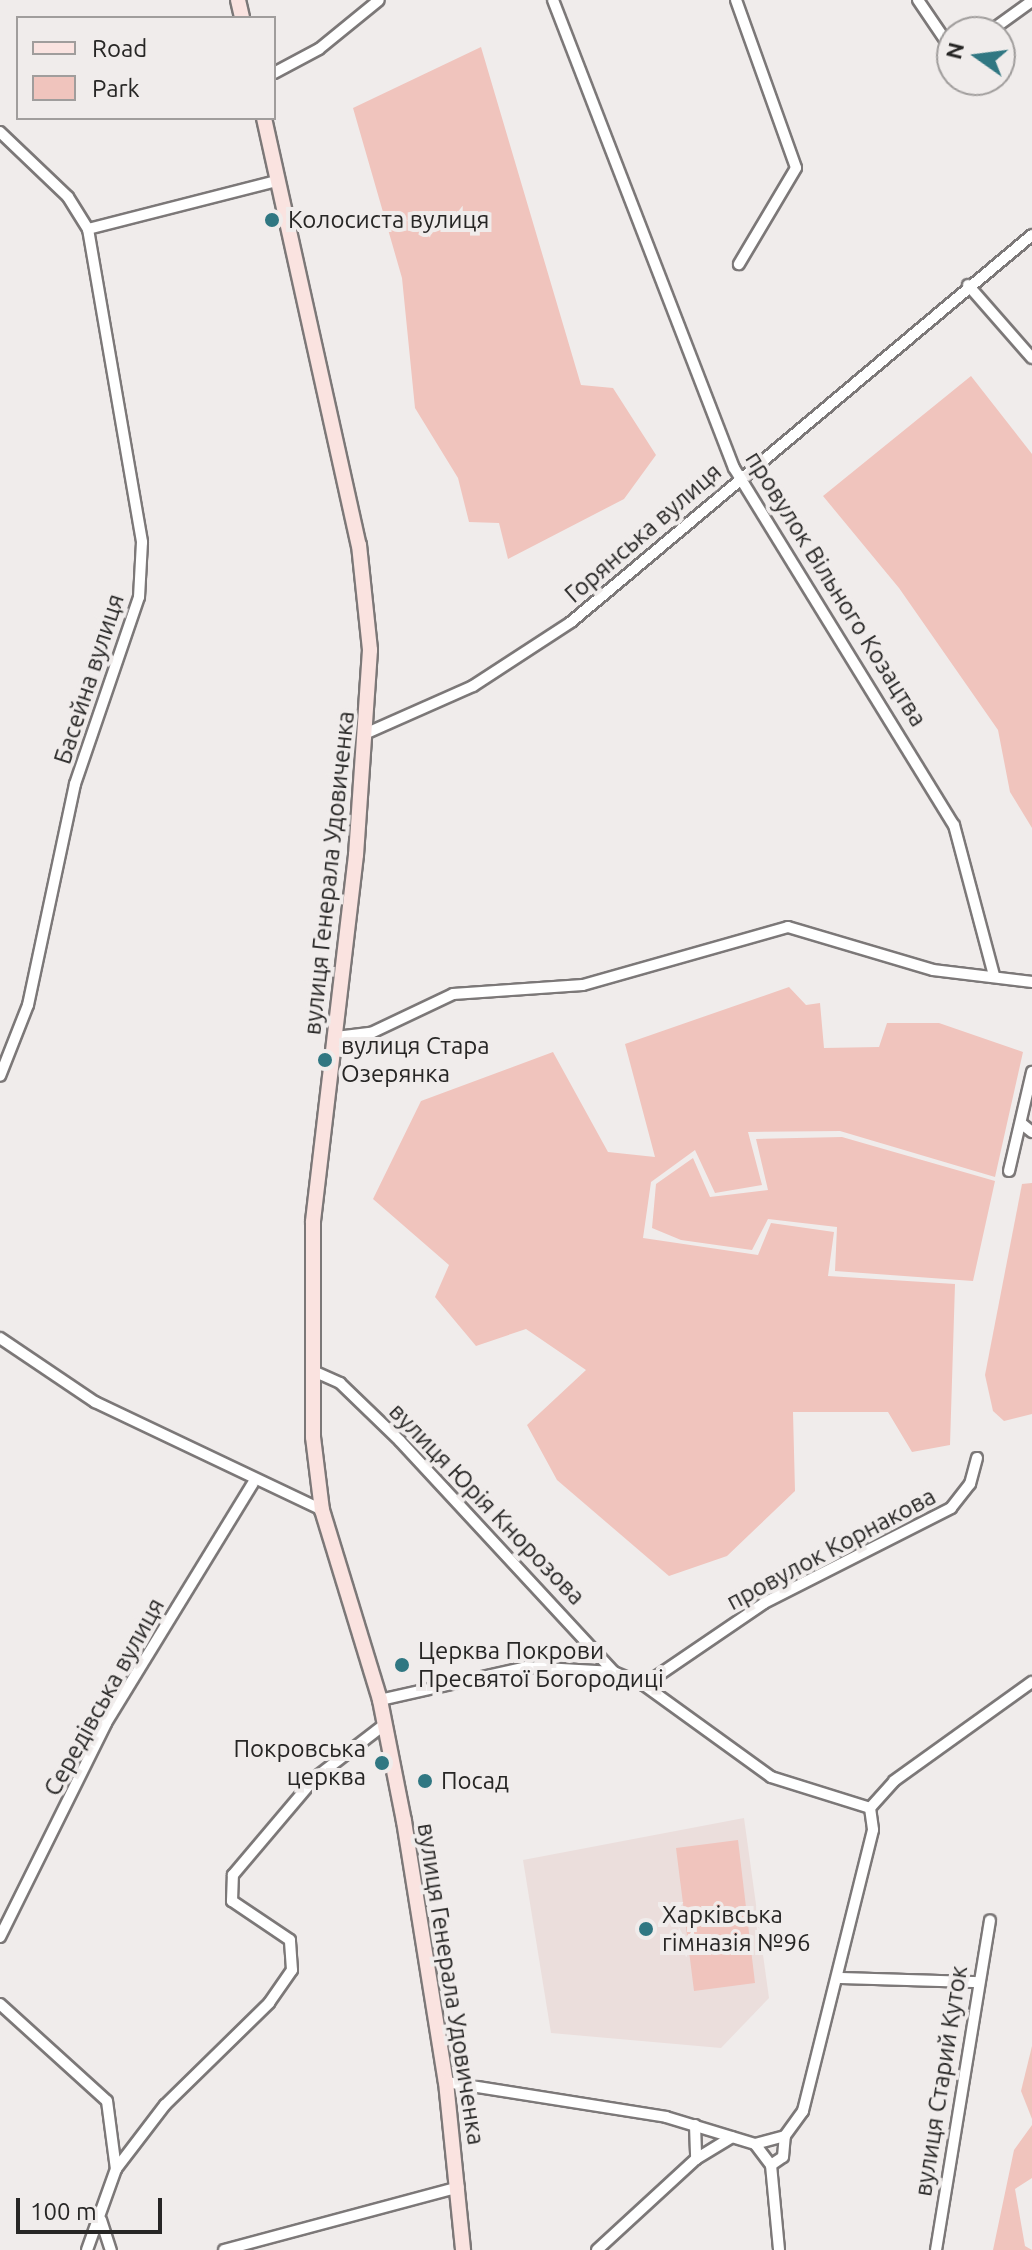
<!DOCTYPE html>
<html>
<head>
<meta charset="utf-8">
<style>
  body { margin:0 }
  #map { position:relative; width:1032px; height:2250px; overflow:hidden; background:#f0eceb; font-family:Ubuntu,sans-serif }
  div>[style] { position:absolute }
  [style*='--x'] { left:calc(var(--x)*1px); top:calc(var(--y)*1px); width:calc(var(--w)*1px); rotate:calc(var(--a)*1deg) }
  .built>* { inset:0; background:#ebdedc }
  .green>* { inset:0; background:#f0c4bd }
  .roads { filter:drop-shadow(2px 0 #7c7878) drop-shadow(-2px 0 #7c7878) drop-shadow(0 2px #7c7878) drop-shadow(0 -2px #7c7878) }
  .minor>* { height:10px; margin:-5px; padding:0 5px; transform-origin:5px; border-radius:5px; background:#fff }
  .secondary>* { height:14px; margin:-7px; padding:0 7px; transform-origin:7px; border-radius:7px; background:#fae3e0 }
  .dots>* { width:22px; height:22px; translate:-50% -50%; box-sizing:border-box; border:4px solid #f0eceb; border-radius:50% }
  span { translate:-50% -50%; white-space:nowrap; text-align:center; line-height:1.15; -webkit-text-stroke:8px #f0eceb; paint-order:stroke }
  .poi-label { font-size:24px; color:#272625 }
  .left { translate:0 -50%; text-align:left }
  .right { translate:-100% -50%; text-align:right }
  .street-label { font-size:24px; color:#272625 }
  .legend { position:absolute; left:16px; top:16px; width:260px; height:104px; box-sizing:border-box; background:#f0eceb; border:2px solid #a09d9c; margin:0; padding:10px 14px; list-style:none; font-size:24px; color:#272625 }
  .legend li { display:flex; align-items:center; gap:16px; height:40px }
  .legend b { width:40px; border:2px solid #a09d9c }
  .north { position:absolute; left:936px; top:16px; width:80px; height:80px; box-sizing:border-box; background:#f0eceb; border:2px solid #a09d9c; border-radius:50%; rotate:284deg; font-size:22px; font-weight:700; line-height:32px; text-align:center; color:#272625 }
  .north::after { content:''; display:block; margin:auto; width:28px; height:36px; background:#307782; clip-path:polygon(50% 0,100% 100%,50% 72%,0 100%) }
  .scale { position:absolute; left:16px; top:2198px; width:146px; height:36px; box-sizing:border-box; border:4px solid #272625; border-top:0; padding-left:10px; font-size:24px; line-height:28px; white-space:nowrap; color:#272625; -webkit-text-stroke:6px #f0eceb; paint-order:stroke }
</style>
</head>
<body>
<div id="map">
  <div class="built">
    <i style="clip-path:polygon(744px 1818px,769px 1998px,721px 2048px,551px 2033px,523px 1860px)"></i>
  </div>
  <div class="green">
    <i style="clip-path:polygon(481px 47px,581px 385px,613px 388px,656px 455px,624px 499px,508px 559px,499px 523px,469px 522px,458px 478px,415px 408px,402px 278px,353px 108px)"></i>
    <i style="clip-path:polygon(971px 376px,1032px 454px,1032px 828px,1010px 792px,998px 730px,899px 588px,823px 496px)"></i>
    <i style="clip-path:polygon(789px 987px,806px 1005px,820px 1003px,824px 1048px,879px 1047px,887px 1023px,939px 1023px,1023px 1052px,995px 1177px,840px 1131px,748px 1132px,762px 1185px,715px 1193px,695px 1150px,651px 1182px,643px 1238px,758px 1255px,771px 1223px,834px 1232px,828px 1276px,955px 1284px,950px 1445px,912px 1452px,888px 1412px,793px 1412px,795px 1491px,727px 1556px,669px 1576px,557px 1480px,527px 1425px,586px 1370px,526px 1329px,476px 1346px,435px 1297px,449px 1265px,373px 1199px,421px 1101px,553px 1052px,608px 1152px,655px 1157px,625px 1044px)"></i>
    <i style="clip-path:polygon(842px 1137px,995px 1181px,973px 1281px,835px 1271px,837px 1227px,768px 1219px,752px 1250px,681px 1240px,652px 1228px,656px 1184px,693px 1158px,710px 1197px,768px 1190px,756px 1139px)"></i>
    <i style="clip-path:polygon(1032px 1183px,1032px 1414px,1004px 1421px,993px 1411px,985px 1375px,1022px 1184px)"></i>
    <i style="clip-path:polygon(738px 1840px,755px 1983px,694px 1991px,676px 1848px)"></i>
    <i style="clip-path:polygon(1032px 2046px,1032px 2119px,1021px 2091px)"></i>
    <i style="clip-path:polygon(1032px 2125px,1032px 2178px,1015px 2189px,1025px 2246px,1032px 2250px,993px 2250px,1014px 2150px)"></i>
  </div>
  <div class="roads">
    <div class="minor">
      <i style="--x:553;--y:0;--w:502;--a:68.86"></i>
      <i style="--x:734;--y:468;--w:419;--a:58.4"></i>
      <i style="--x:954;--y:825;--w:155;--a:75.1"></i>
      <i style="--x:736;--y:0;--w:178;--a:70.3"></i>
      <i style="--x:796;--y:168;--w:112;--a:120.7"></i>
      <i style="--x:918;--y:0;--w:60;--a:55.8"></i>
      <i style="--x:989;--y:32;--w:53;--a:-35.8"></i>
      <i style="--x:274;--y:73;--w:51;--a:-28.1"></i>
      <i style="--x:319;--y:49;--w:77;--a:-39.2"></i>
      <i style="--x:0;--y:132;--w:94;--a:43.7"></i>
      <i style="--x:68;--y:197;--w:38;--a:58"></i>
      <i style="--x:88;--y:229;--w:318;--a:80.2"></i>
      <i style="--x:142;--y:542;--w:55;--a:93.1"></i>
      <i style="--x:139;--y:597;--w:198;--a:108.9"></i>
      <i style="--x:75;--y:784;--w:226;--a:102"></i>
      <i style="--x:28;--y:1005;--w:76;--a:111.5"></i>
      <i style="--x:88;--y:229;--w:194;--a:-14.3"></i>
      <i style="--x:968;--y:285;--w:97;--a:48.8"></i>
      <i style="--x:367;--y:733;--w:116;--a:-23.9"></i>
      <i style="--x:473;--y:686;--w:117;--a:-33.1"></i>
      <i style="--x:571;--y:622;--w:602;--a:-40.01"></i>
      <i style="--x:336;--y:1037;--w:35;--a:-7"></i>
      <i style="--x:371;--y:1033;--w:91;--a:-25.4"></i>
      <i style="--x:453;--y:994;--w:130;--a:-4"></i>
      <i style="--x:583;--y:985;--w:213;--a:-15.8"></i>
      <i style="--x:788;--y:927;--w:151;--a:16.5"></i>
      <i style="--x:933;--y:970;--w:100;--a:6.9"></i>
      <i style="--x:1022;--y:1124;--w:13;--a:39"></i>
      <i style="--x:1009;--y:1171;--w:102;--a:-76.9"></i>
      <i style="--x:0;--y:1338;--w:115;--a:34"></i>
      <i style="--x:95;--y:1402;--w:251;--a:25.4"></i>
      <i style="--x:311;--y:1370;--w:32;--a:24"></i>
      <i style="--x:340;--y:1383;--w:83;--a:44"></i>
      <i style="--x:400;--y:1441;--w:315;--a:47.2"></i>
      <i style="--x:614;--y:1672;--w:33;--a:23"></i>
      <i style="--x:644;--y:1685;--w:157;--a:35.9"></i>
      <i style="--x:771;--y:1777;--w:104;--a:17.4"></i>
      <i style="--x:870;--y:1808;--w:22;--a:82"></i>
      <i style="--x:873;--y:1830;--w:290;--a:104"></i>
      <i style="--x:803;--y:2111;--w:31;--a:126"></i>
      <i style="--x:785;--y:2136;--w:31;--a:165"></i>
      <i style="--x:644;--y:1685;--w:145;--a:-34.3"></i>
      <i style="--x:764;--y:1603;--w:210;--a:-26.9"></i>
      <i style="--x:951;--y:1508;--w:31;--a:-52"></i>
      <i style="--x:970;--y:1484;--w:27;--a:-75"></i>
      <i style="--x:380;--y:1700;--w:150;--a:-12.7"></i>
      <i style="--x:526;--y:1667;--w:88;--a:3.3"></i>
      <i style="--x:870;--y:1808;--w:36;--a:-48"></i>
      <i style="--x:894;--y:1781;--w:170;--a:-35.7"></i>
      <i style="--x:0;--y:1937;--w:239;--a:-63.6"></i>
      <i style="--x:106;--y:1723;--w:281;--a:-58.5"></i>
      <i style="--x:838;--y:1978;--w:138;--a:1.7"></i>
      <i style="--x:0;--y:2004;--w:144;--a:42.2"></i>
      <i style="--x:107;--y:2101;--w:69;--a:82.5"></i>
      <i style="--x:446;--y:2082;--w:223;--a:9"></i>
      <i style="--x:666;--y:2117;--w:93;--a:16.9"></i>
      <i style="--x:695;--y:2125;--w:34;--a:88"></i>
      <i style="--x:755;--y:2144;--w:26;--a:53"></i>
      <i style="--x:771;--y:2165;--w:85;--a:84.6"></i>
      <i style="--x:771;--y:2165;--w:14;--a:-34"></i>
      <i style="--x:783;--y:2157;--w:21;--a:-85"></i>
      <i style="--x:101;--y:2220;--w:32;--a:72"></i>
      <i style="--x:87;--y:2250;--w:86;--a:-70.3"></i>
      <i style="--x:116;--y:2169;--w:81;--a:-52.6"></i>
      <i style="--x:165;--y:2105;--w:146;--a:-44.4"></i>
      <i style="--x:269;--y:2003;--w:40;--a:-55.1"></i>
      <i style="--x:292;--y:1970;--w:30;--a:-94"></i>
      <i style="--x:290;--y:1940;--w:70;--a:-146.1"></i>
      <i style="--x:232;--y:1901;--w:26;--a:-88"></i>
      <i style="--x:233;--y:1875;--w:127;--a:-49.8"></i>
      <i style="--x:315;--y:1778;--w:88;--a:-37.6"></i>
      <i style="--x:224;--y:2250;--w:243;--a:-15"></i>
      <i style="--x:597;--y:2250;--w:134;--a:-42.6"></i>
      <i style="--x:696;--y:2159;--w:42;--a:-31.4"></i>
      <i style="--x:936;--y:2250;--w:334;--a:-80.7"></i>
    </div>
    <div class="secondary">
      <i style="--x:238;--y:0;--w:18;--a:77"></i>
      <i style="--x:264;--y:118;--w:437;--a:77.5"></i>
      <i style="--x:359;--y:545;--w:106;--a:84"></i>
      <i style="--x:370;--y:650;--w:205;--a:93.9"></i>
      <i style="--x:356;--y:855;--w:370;--a:96.7"></i>
      <i style="--x:313;--y:1222;--w:215;--a:90"></i>
      <i style="--x:313;--y:1437;--w:74;--a:83"></i>
      <i style="--x:322;--y:1510;--w:199;--a:73"></i>
      <i style="--x:380;--y:1700;--w:123;--a:78.8"></i>
      <i style="--x:404;--y:1821;--w:264;--a:80.9"></i>
      <i style="--x:446;--y:2082;--w:169;--a:84.2"></i>
    </div>
  </div>
  <div class="dots">
    <i style="left:272px;top:220px;background:#307782"></i>
    <i style="left:325px;top:1060px;background:#307782"></i>
    <i style="left:402px;top:1665px;background:#307782"></i>
    <i style="left:382px;top:1763px;background:#307782"></i>
    <i style="left:425px;top:1781px;background:#307782"></i>
    <i style="left:646px;top:1929px;background:#307782"></i>
  </div>
  <div class="poi-label">
    <span class="left" style="left:288px;top:220px">Колосиста вулиця</span>
    <span class="left" style="left:341px;top:1060px">вулиця Стара<br>Озерянка</span>
    <span class="left" style="left:418px;top:1665px">Церква Покрови<br>Пресвятої Богородиці</span>
    <span class="right" style="left:366px;top:1763px">Покровська<br>церква</span>
    <span class="left" style="left:441px;top:1781px">Посад</span>
    <span class="left" style="left:662px;top:1929px">Харківська<br>гімназія №96</span>
  </div>
  <div class="street-label">
    <span style="left:643px;top:533px;rotate:-41deg">Горянська вулиця</span>
    <span style="left:836px;top:589px;rotate:58deg">провулок Вільного Козацтва</span>
    <span style="left:89px;top:679px;rotate:-72deg">Басейна вулиця</span>
    <span style="left:329px;top:873px;rotate:-84deg">вулиця Генерала Удовиченка</span>
    <span style="left:487px;top:1504px;rotate:46deg">вулиця Юрія Кнорозова</span>
    <span style="left:831px;top:1549px;rotate:-28deg">провулок Корнакова</span>
    <span style="left:104px;top:1697px;rotate:-61deg">Середівська вулиця</span>
    <span style="left:451px;top:1984px;rotate:81deg">вулиця Генерала Удовиченка</span>
    <span style="left:941px;top:2081px;rotate:-81deg">вулиця Старий Куток</span>
  </div>
  <ul class="legend">
  <li><b style="height:10px;background:#fae3e0"></b>Road</li>
  <li><b style="height:22px;background:#f0c4bd"></b>Park</li>
  </ul>
  <div class="north">N</div>
  <div class="scale">100 m</div>
</div>
</body>
</html>
